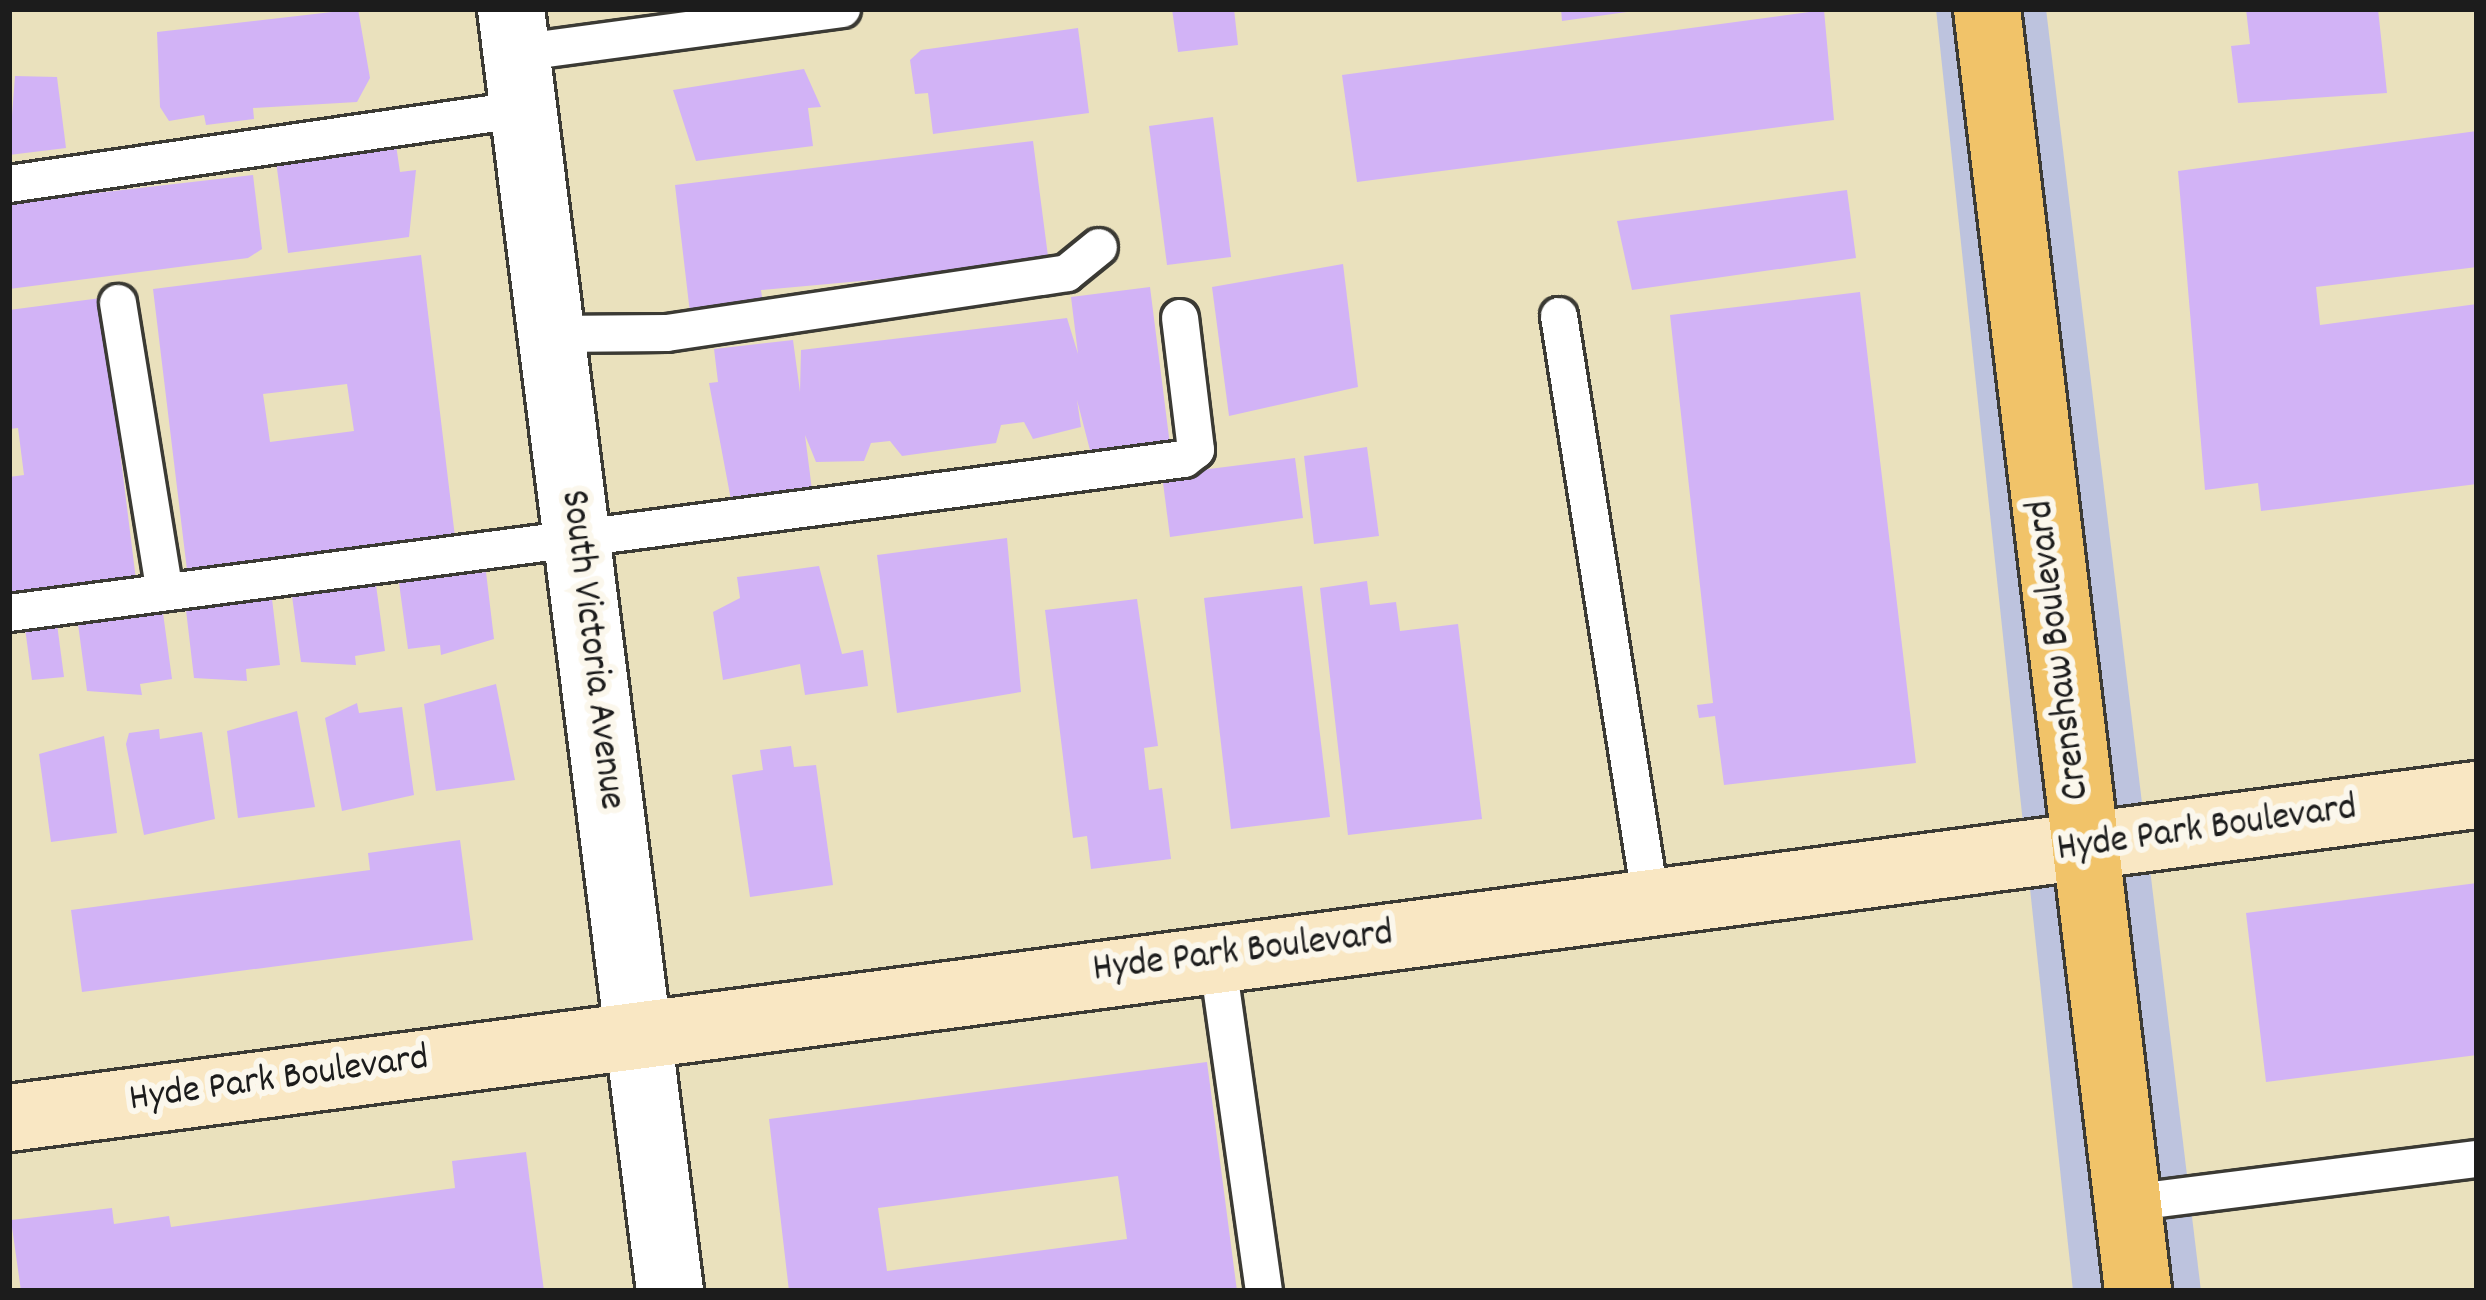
<!DOCTYPE html>
<html>
<head>
<meta charset="utf-8">
<style>
  body { margin:0 }
  #map { position:relative; width:2486px; height:1300px; overflow:hidden; background:#eae1bd; font-family:Dekko,sans-serif }
  div>[style] { position:absolute }
  [style*='--x'] { left:calc(var(--x)*1px); top:calc(var(--y)*1px); width:calc(var(--w)*1px); rotate:calc(var(--a)*1deg) }
  .industrial>* { inset:0; background:#bdc3de }
  .building>* { inset:0; background:#d2b3f6 }
  .roads { filter:drop-shadow(3px 0 #3b3a34) drop-shadow(-3px 0 #3b3a34) drop-shadow(0 3px #3b3a34) drop-shadow(0 -3px #3b3a34) }
  .lane>* { height:36px; margin:-18px; padding:0 18px; transform-origin:18px; border-radius:18px; background:#fff }
  .street>* { height:66px; margin:-33px; padding:0 33px; transform-origin:33px; border-radius:33px; background:#fff }
  .secondary>* { height:66px; margin:-33px; padding:0 33px; transform-origin:33px; border-radius:33px; background:#f9e7c3 }
  .primary>* { height:66px; margin:-33px; padding:0 33px; transform-origin:33px; border-radius:33px; background:#f1c369 }
  span { translate:-50% -50%; white-space:nowrap; text-align:center; line-height:1.15; -webkit-text-stroke:12px #fbf7ec; paint-order:stroke }
  .street-label { font-size:39px; color:#1c1c1c }
  .frame { position:absolute; inset:0; border:12px solid #1c1c1c; pointer-events:none }
</style>
</head>
<body>
<div id="map">
  <div class="industrial">
    <i style="clip-path:polygon(1936px 9px,2046px 9px,2201px 1291px,2073px 1291px)"></i>
  </div>
  <div class="building">
    <i style="clip-path:polygon(358px 9px,370px 78px,357px 102px,253px 108px,254px 119px,206px 125px,204px 115px,169px 121px,160px 107px,157px 32px)"></i>
    <i style="clip-path:polygon(1172px 9px,1234px 9px,1238px 45px,1178px 52px)"></i>
    <i style="clip-path:polygon(1561px 9px,1626px 9px,1627px 12px,1562px 21px)"></i>
    <i style="clip-path:polygon(2246px 9px,2378px 9px,2387px 93px,2238px 103px,2231px 46px,2250px 44px)"></i>
    <i style="clip-path:polygon(1824px 10px,1834px 120px,1357px 182px,1342px 75px)"></i>
    <i style="clip-path:polygon(1078px 28px,1089px 113px,933px 134px,928px 93px,915px 94px,910px 60px,921px 50px)"></i>
    <i style="clip-path:polygon(804px 69px,821px 107px,808px 108px,813px 146px,696px 161px,673px 90px)"></i>
    <i style="clip-path:polygon(15px 76px,57px 77px,66px 148px,9px 155px)"></i>
    <i style="clip-path:polygon(1213px 117px,1231px 257px,1167px 265px,1149px 126px)"></i>
    <i style="clip-path:polygon(2477px 131px,2477px 267px,2316px 287px,2320px 325px,2477px 304px,2477px 484px,2261px 511px,2258px 483px,2205px 490px,2178px 171px)"></i>
    <i style="clip-path:polygon(1033px 141px,1049px 264px,761px 290px,763px 304px,690px 313px,675px 185px)"></i>
    <i style="clip-path:polygon(396px 145px,400px 172px,416px 170px,409px 237px,288px 253px,276px 161px)"></i>
    <i style="clip-path:polygon(253px 175px,262px 249px,248px 258px,9px 289px,9px 203px)"></i>
    <i style="clip-path:polygon(1847px 190px,1856px 258px,1632px 290px,1617px 221px)"></i>
    <i style="clip-path:polygon(evenodd,421px 255px,455px 537px,187px 570px,153px 289px,421px 255px,347px 384px,354px 431px,270px 442px,263px 394px,347px 384px)"></i>
    <i style="clip-path:polygon(1343px 264px,1358px 387px,1229px 416px,1212px 287px)"></i>
    <i style="clip-path:polygon(1150px 287px,1170px 445px,1091px 454px,1077px 400px,1081px 427px,1033px 439px,1024px 422px,1001px 425px,996px 443px,902px 456px,890px 441px,871px 443px,864px 461px,816px 462px,805px 435px,812px 490px,731px 500px,709px 383px,718px 382px,714px 349px,793px 340px,800px 392px,801px 350px,1067px 318px,1078px 354px,1071px 297px)"></i>
    <i style="clip-path:polygon(1860px 292px,1916px 763px,1724px 785px,1715px 716px,1699px 718px,1697px 705px,1713px 703px,1670px 315px)"></i>
    <i style="clip-path:polygon(101px 298px,136px 580px,9px 596px,9px 477px,24px 475px,18px 428px,9px 429px,9px 310px)"></i>
    <i style="clip-path:polygon(1367px 447px,1379px 536px,1314px 544px,1304px 456px)"></i>
    <i style="clip-path:polygon(1295px 458px,1303px 518px,1170px 537px,1162px 475px)"></i>
    <i style="clip-path:polygon(1007px 538px,1021px 692px,897px 713px,877px 555px)"></i>
    <i style="clip-path:polygon(819px 566px,842px 654px,863px 650px,868px 686px,805px 695px,800px 664px,723px 680px,713px 612px,740px 598px,737px 577px)"></i>
    <i style="clip-path:polygon(486px 572px,494px 639px,441px 655px,440px 645px,408px 649px,399px 583px)"></i>
    <i style="clip-path:polygon(1367px 581px,1370px 605px,1396px 602px,1400px 631px,1458px 624px,1482px 819px,1348px 835px,1320px 588px)"></i>
    <i style="clip-path:polygon(376px 585px,385px 651px,355px 656px,356px 665px,301px 662px,292px 596px)"></i>
    <i style="clip-path:polygon(1302px 586px,1330px 817px,1231px 829px,1204px 598px)"></i>
    <i style="clip-path:polygon(272px 599px,280px 665px,246px 669px,247px 681px,194px 678px,186px 610px)"></i>
    <i style="clip-path:polygon(1137px 599px,1158px 746px,1144px 748px,1149px 790px,1162px 788px,1171px 859px,1091px 869px,1087px 836px,1073px 838px,1045px 610px)"></i>
    <i style="clip-path:polygon(163px 613px,172px 679px,140px 684px,142px 695px,87px 691px,78px 624px)"></i>
    <i style="clip-path:polygon(57px 624px,64px 677px,32px 680px,25px 628px)"></i>
    <i style="clip-path:polygon(496px 684px,515px 780px,436px 791px,424px 704px)"></i>
    <i style="clip-path:polygon(357px 703px,359px 713px,402px 707px,414px 795px,342px 811px,325px 718px)"></i>
    <i style="clip-path:polygon(297px 711px,315px 807px,238px 818px,227px 731px)"></i>
    <i style="clip-path:polygon(159px 729px,160px 739px,202px 732px,215px 819px,144px 835px,126px 744px,129px 733px)"></i>
    <i style="clip-path:polygon(104px 736px,117px 833px,51px 842px,39px 754px)"></i>
    <i style="clip-path:polygon(791px 746px,794px 767px,816px 765px,833px 885px,750px 897px,732px 775px,763px 770px,760px 750px)"></i>
    <i style="clip-path:polygon(460px 840px,473px 940px,82px 992px,71px 910px,370px 870px,368px 853px)"></i>
    <i style="clip-path:polygon(2477px 883px,2477px 1055px,2266px 1082px,2246px 913px)"></i>
    <i style="clip-path:polygon(evenodd,1207px 1062px,1237px 1291px,789px 1291px,769px 1119px,1207px 1062px,1118px 1176px,1127px 1239px,887px 1271px,878px 1208px,1118px 1176px)"></i>
    <i style="clip-path:polygon(526px 1152px,544px 1291px,21px 1291px,11px 1220px,112px 1208px,114px 1224px,169px 1216px,171px 1227px,455px 1188px,452px 1161px)"></i>
  </div>
  <div class="roads">
    <div class="lane">
      <i style="--x:517;--y:53;--w:328;--a:-7.7"></i>
      <i style="--x:9;--y:184;--w:520;--a:-8.29"></i>
      <i style="--x:118;--y:303;--w:293;--a:80.8"></i>
      <i style="--x:1559;--y:316;--w:593;--a:81.08"></i>
      <i style="--x:551;--y:334;--w:116;--a:-0.5"></i>
      <i style="--x:667;--y:333;--w:404;--a:-8.5"></i>
      <i style="--x:1067;--y:273;--w:41;--a:-39.1"></i>
      <i style="--x:9;--y:613;--w:1185;--a:-7.47"></i>
      <i style="--x:1184;--y:459;--w:15;--a:-37"></i>
      <i style="--x:1196;--y:450;--w:133;--a:-96.9"></i>
      <i style="--x:1217;--y:957;--w:337;--a:82"></i>
      <i style="--x:2128;--y:1203;--w:352;--a:-7.2"></i>
    </div>
    <div class="street">
      <i style="--x:511;--y:9;--w:1292;--a:82.93"></i>
    </div>
    <div class="secondary">
      <i style="--x:9;--y:1118;--w:2489;--a:-7.46"></i>
    </div>
    <div class="primary">
      <i style="--x:1987;--y:9;--w:1291;--a:83.28"></i>
    </div>
  </div>
  <div class="street-label">
    <span style="left:590px;top:650px;rotate:83deg">South Victoria Avenue</span>
    <span style="left:2061px;top:650px;rotate:-97deg">Crenshaw Boulevard</span>
    <span style="left:2207px;top:831px;rotate:-8deg">Hyde Park Boulevard</span>
    <span style="left:1243px;top:954px;rotate:-7deg">Hyde Park Boulevard</span>
    <span style="left:279px;top:1081px;rotate:-8deg">Hyde Park Boulevard</span>
  </div>
  <div class="frame"></div>
</div>
</body>
</html>
